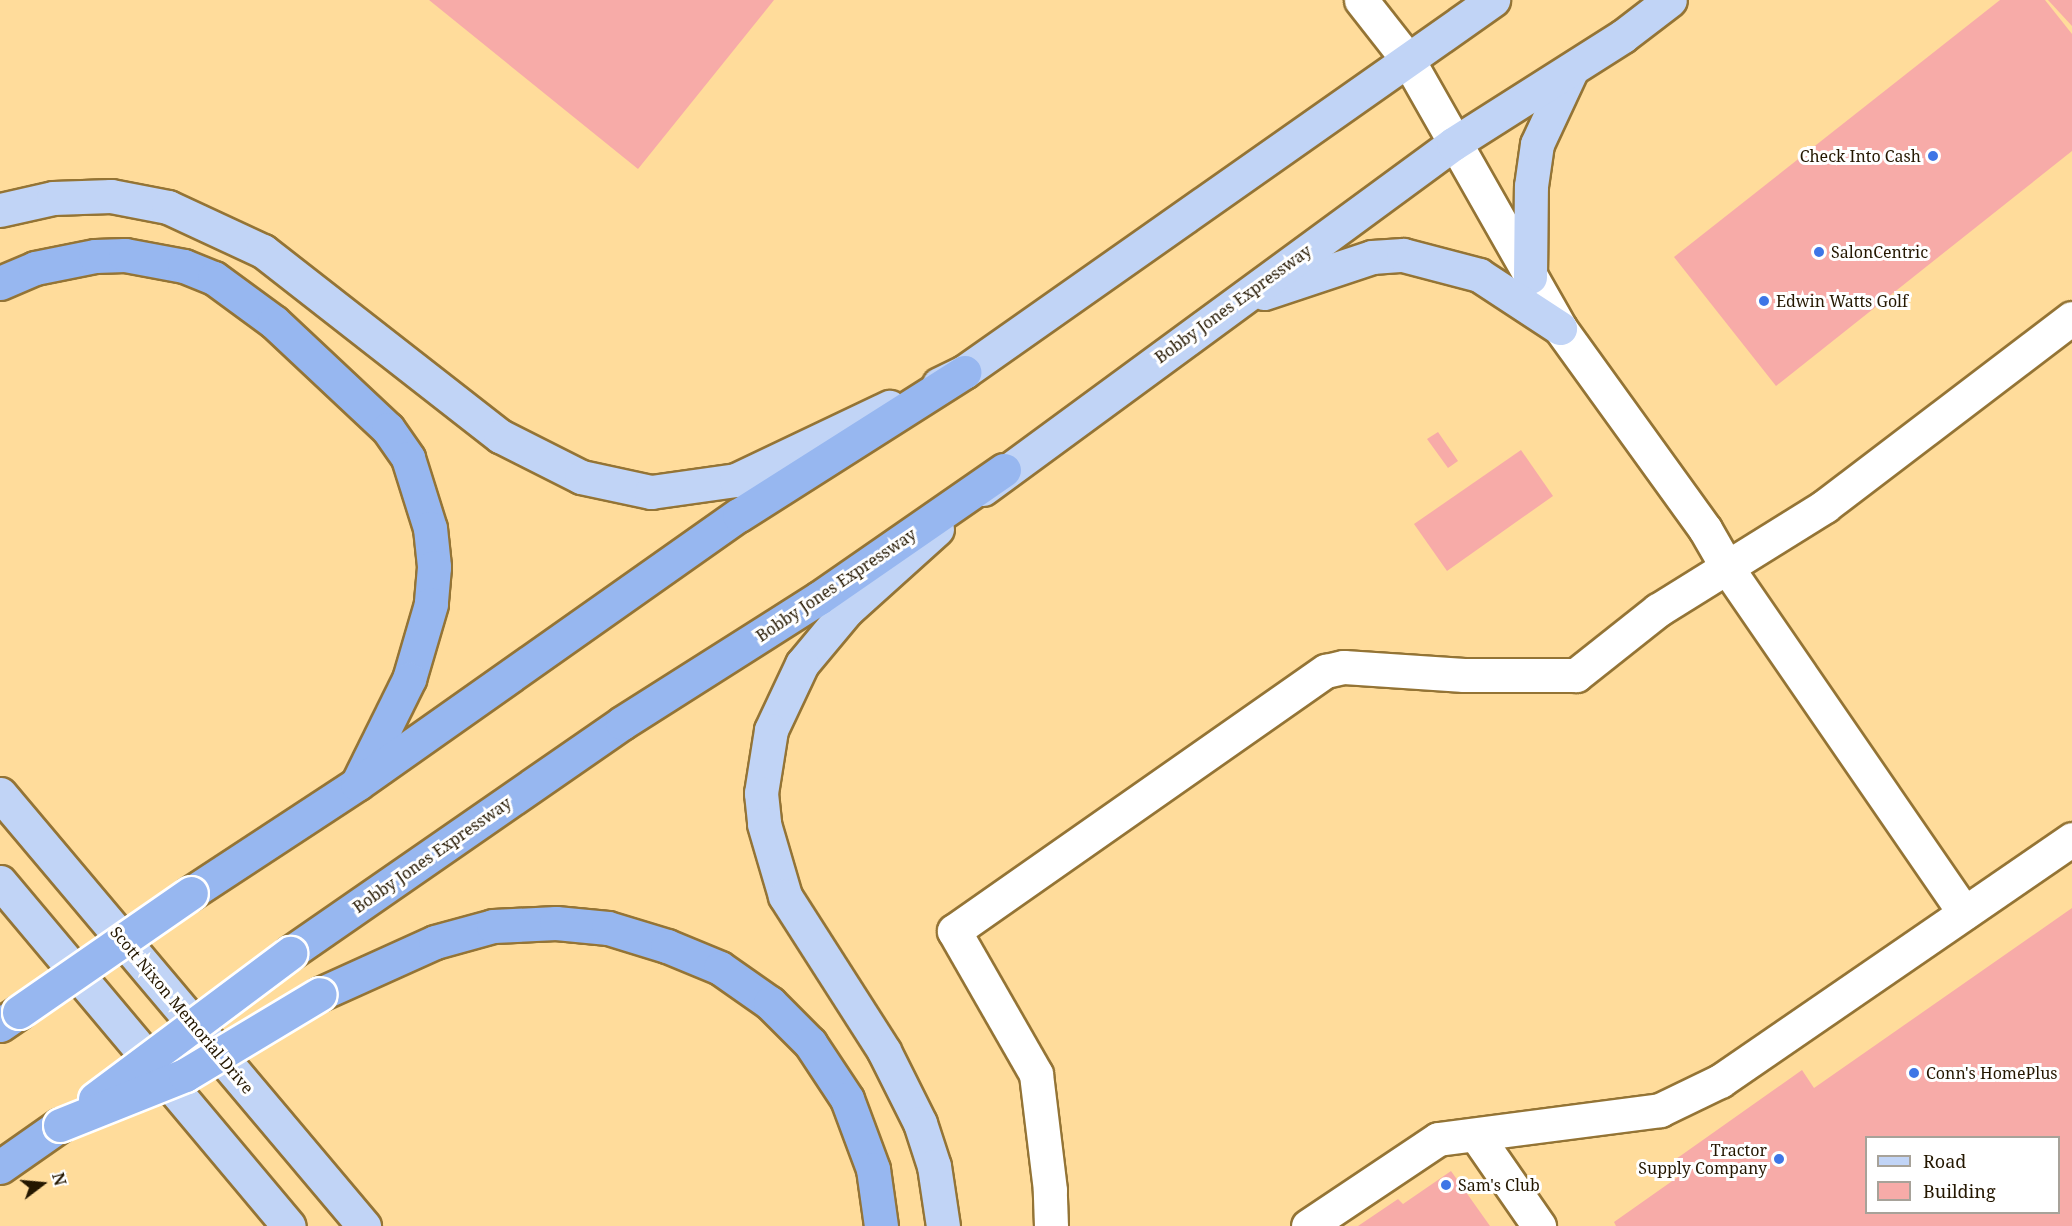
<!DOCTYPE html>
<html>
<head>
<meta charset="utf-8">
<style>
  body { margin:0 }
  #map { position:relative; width:2072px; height:1226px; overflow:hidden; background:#ffdc9b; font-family:"Noto Serif",serif }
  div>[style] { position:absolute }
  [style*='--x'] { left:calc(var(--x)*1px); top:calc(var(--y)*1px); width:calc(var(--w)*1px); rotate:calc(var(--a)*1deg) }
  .building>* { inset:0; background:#f7aba8 }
  .roads { filter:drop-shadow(2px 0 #947435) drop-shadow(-2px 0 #947435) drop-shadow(0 2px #947435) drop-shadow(0 -2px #947435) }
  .minor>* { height:33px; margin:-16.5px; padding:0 16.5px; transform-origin:16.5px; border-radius:16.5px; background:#fff }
  .major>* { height:33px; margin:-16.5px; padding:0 16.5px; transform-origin:16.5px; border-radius:16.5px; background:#c1d4f6 }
  .highway>* { height:33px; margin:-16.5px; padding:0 16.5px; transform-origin:16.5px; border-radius:16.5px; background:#97b7f0 }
  .bridges { filter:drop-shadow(2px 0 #fff) drop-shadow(-2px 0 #fff) drop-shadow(0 2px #fff) drop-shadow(0 -2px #fff) }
  .highway-bridge>* { height:33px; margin:-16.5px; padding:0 16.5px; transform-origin:16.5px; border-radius:16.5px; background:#97b7f0 }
  .dots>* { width:16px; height:16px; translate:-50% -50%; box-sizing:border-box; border:3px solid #fff; border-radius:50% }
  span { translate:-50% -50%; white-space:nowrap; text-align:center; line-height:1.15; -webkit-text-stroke:6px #fff; paint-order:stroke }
  .poi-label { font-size:16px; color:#241700 }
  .right { translate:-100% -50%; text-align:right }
  .left { translate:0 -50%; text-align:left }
  .street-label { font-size:16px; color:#241700 }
  .legend { position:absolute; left:1865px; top:1136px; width:195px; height:78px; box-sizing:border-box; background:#fff; border:2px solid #a7a299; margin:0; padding:8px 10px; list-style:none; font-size:18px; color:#241700 }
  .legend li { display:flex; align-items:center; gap:12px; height:30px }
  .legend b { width:30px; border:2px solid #a7a299 }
  .north { position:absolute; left:12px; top:1154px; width:60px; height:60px; -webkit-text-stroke:4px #fff; paint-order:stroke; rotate:74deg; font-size:16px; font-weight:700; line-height:24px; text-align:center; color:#241700 }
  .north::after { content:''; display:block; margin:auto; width:21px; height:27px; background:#241700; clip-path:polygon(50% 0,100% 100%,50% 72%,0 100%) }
</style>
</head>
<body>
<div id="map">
  <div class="building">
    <i style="clip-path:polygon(429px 0,774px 0,638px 169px)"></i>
    <i style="clip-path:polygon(2000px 0,2045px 0,2072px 34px,2072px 151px,1776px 386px,1674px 257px)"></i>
    <i style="clip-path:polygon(2048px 0,2072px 0,2072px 26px)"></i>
    <i style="clip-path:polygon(1438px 432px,1458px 461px,1448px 468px,1427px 439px)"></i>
    <i style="clip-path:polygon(1521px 450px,1553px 496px,1447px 571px,1414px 524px)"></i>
    <i style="clip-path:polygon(evenodd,2072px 908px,2072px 1226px,1616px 1226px,1614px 1222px,1685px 1172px,1676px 1159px,1802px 1070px,1814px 1088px,2072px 908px,1866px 1138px,2058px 1138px,2058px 1212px,1866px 1212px,1866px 1138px)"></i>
    <i style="clip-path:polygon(1451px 1171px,1490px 1226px,1358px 1226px,1398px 1199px,1403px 1204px)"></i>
  </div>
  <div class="roads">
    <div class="minor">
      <i style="--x:1361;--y:0;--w:76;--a:51.9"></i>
      <i style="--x:1408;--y:60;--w:308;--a:60.4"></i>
      <i style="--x:1560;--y:328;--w:248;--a:54.2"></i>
      <i style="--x:1705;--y:529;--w:46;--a:60.1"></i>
      <i style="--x:1728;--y:569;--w:417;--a:55.5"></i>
      <i style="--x:1476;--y:1135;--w:111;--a:55.3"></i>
      <i style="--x:1051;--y:1226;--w:36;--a:-92"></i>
      <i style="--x:1050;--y:1190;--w:117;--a:-96.9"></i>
      <i style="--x:1036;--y:1074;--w:165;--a:-119.8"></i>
      <i style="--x:954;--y:931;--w:454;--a:-35"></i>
      <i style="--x:1326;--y:671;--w:18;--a:-13"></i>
      <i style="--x:1344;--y:667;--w:120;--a:3.8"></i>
      <i style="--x:1464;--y:675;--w:112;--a:0"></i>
      <i style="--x:1576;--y:675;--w:105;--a:-38.4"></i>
      <i style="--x:1658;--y:610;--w:197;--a:-31.9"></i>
      <i style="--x:1825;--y:506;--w:310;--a:-37.3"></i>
      <i style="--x:1308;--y:1226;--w:156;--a:-33.8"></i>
      <i style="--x:1438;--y:1139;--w:224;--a:-7.4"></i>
      <i style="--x:1660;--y:1110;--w:67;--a:-25.8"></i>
      <i style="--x:1720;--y:1081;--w:427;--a:-34.5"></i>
    </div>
    <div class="major">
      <i style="--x:0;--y:210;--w:54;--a:-12.8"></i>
      <i style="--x:53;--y:198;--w:58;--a:-2"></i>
      <i style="--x:111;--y:196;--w:58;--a:10.9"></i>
      <i style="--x:168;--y:207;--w:105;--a:24.9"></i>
      <i style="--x:263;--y:251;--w:301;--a:38"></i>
      <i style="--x:500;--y:436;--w:91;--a:26.8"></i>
      <i style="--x:581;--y:477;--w:72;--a:12.1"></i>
      <i style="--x:651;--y:492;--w:86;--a:-8"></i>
      <i style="--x:736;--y:480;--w:170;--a:-25.5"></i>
      <i style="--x:1530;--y:277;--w:91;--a:-89.4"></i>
      <i style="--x:1531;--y:186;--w:42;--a:-81.9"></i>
      <i style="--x:1537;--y:144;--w:81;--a:-65"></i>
      <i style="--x:1264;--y:293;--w:114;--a:-18.4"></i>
      <i style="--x:1372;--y:257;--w:31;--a:-4"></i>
      <i style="--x:1403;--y:255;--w:79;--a:14.7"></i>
      <i style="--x:1479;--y:275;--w:97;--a:33.2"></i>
      <i style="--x:939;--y:384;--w:28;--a:-26"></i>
      <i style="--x:964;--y:372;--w:647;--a:-35.12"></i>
      <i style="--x:983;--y:489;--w:583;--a:-36.28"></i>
      <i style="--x:1453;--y:144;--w:201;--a:-32.4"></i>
      <i style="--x:1623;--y:36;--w:59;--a:-37.5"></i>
      <i style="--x:937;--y:529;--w:121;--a:138"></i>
      <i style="--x:847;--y:610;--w:70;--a:129.8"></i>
      <i style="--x:802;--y:664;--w:73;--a:115.2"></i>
      <i style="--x:771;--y:730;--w:64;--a:99"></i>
      <i style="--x:761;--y:793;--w:31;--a:84"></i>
      <i style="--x:764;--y:824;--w:75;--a:73.7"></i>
      <i style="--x:785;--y:896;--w:184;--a:57.4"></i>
      <i style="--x:884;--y:1051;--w:80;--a:63.4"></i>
      <i style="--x:920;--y:1123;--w:45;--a:72"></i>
      <i style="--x:934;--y:1166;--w:61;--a:81.5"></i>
      <i style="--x:0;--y:794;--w:565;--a:49.88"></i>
      <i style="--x:0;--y:882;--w:449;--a:50"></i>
    </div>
    <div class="highway">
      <i style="--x:0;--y:283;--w:38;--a:-23"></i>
      <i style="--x:35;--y:268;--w:61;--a:-11.3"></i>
      <i style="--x:95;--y:256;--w:30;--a:-2"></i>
      <i style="--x:125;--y:255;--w:60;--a:10.6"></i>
      <i style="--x:184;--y:266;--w:32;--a:22"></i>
      <i style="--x:214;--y:278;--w:74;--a:36.3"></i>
      <i style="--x:274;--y:322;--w:156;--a:43.2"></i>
      <i style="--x:388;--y:429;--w:35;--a:55"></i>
      <i style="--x:408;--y:458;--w:73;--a:72.6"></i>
      <i style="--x:430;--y:528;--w:39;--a:84"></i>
      <i style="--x:434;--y:567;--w:37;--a:95"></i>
      <i style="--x:431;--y:604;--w:78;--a:106.3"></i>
      <i style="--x:409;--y:679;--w:113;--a:116.3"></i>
      <i style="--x:191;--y:893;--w:199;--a:-33.3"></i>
      <i style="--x:357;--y:784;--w:467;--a:-35.2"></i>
      <i style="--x:739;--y:515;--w:267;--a:-32.4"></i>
      <i style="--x:290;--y:953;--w:404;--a:-34.7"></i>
      <i style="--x:622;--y:723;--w:233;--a:-32.4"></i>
      <i style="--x:819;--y:598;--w:225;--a:-34.7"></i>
      <i style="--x:320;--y:994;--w:126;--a:-24.3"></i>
      <i style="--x:435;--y:942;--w:60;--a:-15.4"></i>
      <i style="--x:493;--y:926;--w:63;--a:-2.7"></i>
      <i style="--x:556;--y:923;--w:52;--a:5.5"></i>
      <i style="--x:608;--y:928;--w:62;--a:17"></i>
      <i style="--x:667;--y:946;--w:57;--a:22.5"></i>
      <i style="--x:720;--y:968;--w:61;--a:35"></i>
      <i style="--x:770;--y:1003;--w:57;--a:45"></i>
      <i style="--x:810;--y:1043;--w:67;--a:56.5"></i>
      <i style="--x:847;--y:1099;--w:75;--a:69.6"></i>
      <i style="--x:873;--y:1169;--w:58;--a:82"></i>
      <i style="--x:0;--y:1025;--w:23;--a:-34"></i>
      <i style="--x:0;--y:1167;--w:73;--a:-35"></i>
    </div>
  </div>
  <div class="bridges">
    <div class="highway-bridge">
      <i style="--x:19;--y:1012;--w:209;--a:-34.7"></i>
      <i style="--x:95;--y:1099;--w:244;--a:-36.8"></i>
      <i style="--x:60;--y:1125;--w:135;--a:-21.8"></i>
      <i style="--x:185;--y:1075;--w:157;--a:-31"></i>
    </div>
  </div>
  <div class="dots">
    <i style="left:1933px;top:156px;background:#3e76e6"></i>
    <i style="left:1819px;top:252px;background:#3e76e6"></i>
    <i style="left:1764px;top:301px;background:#3e76e6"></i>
    <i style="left:1914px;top:1073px;background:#3e76e6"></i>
    <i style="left:1779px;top:1159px;background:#3e76e6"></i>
    <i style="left:1446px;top:1185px;background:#3e76e6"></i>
  </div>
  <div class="poi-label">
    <span class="right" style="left:1921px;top:156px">Check Into Cash</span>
    <span class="left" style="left:1831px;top:252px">SalonCentric</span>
    <span class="left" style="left:1776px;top:301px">Edwin Watts Golf</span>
    <span class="left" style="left:1926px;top:1073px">Conn's HomePlus</span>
    <span class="right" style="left:1767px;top:1159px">Tractor<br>Supply Company</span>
    <span class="left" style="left:1458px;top:1185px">Sam's Club</span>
  </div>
  <div class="street-label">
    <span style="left:1233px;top:304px;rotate:-36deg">Bobby Jones Expressway</span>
    <span style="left:836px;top:585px;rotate:-34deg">Bobby Jones Expressway</span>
    <span style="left:432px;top:855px;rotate:-35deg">Bobby Jones Expressway</span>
    <span style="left:182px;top:1010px;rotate:50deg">Scott Nixon Memorial Drive</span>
  </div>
  <ul class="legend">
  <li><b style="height:8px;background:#c1d4f6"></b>Road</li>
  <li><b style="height:16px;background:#f7aba8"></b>Building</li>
  </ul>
  <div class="north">N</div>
</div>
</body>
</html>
